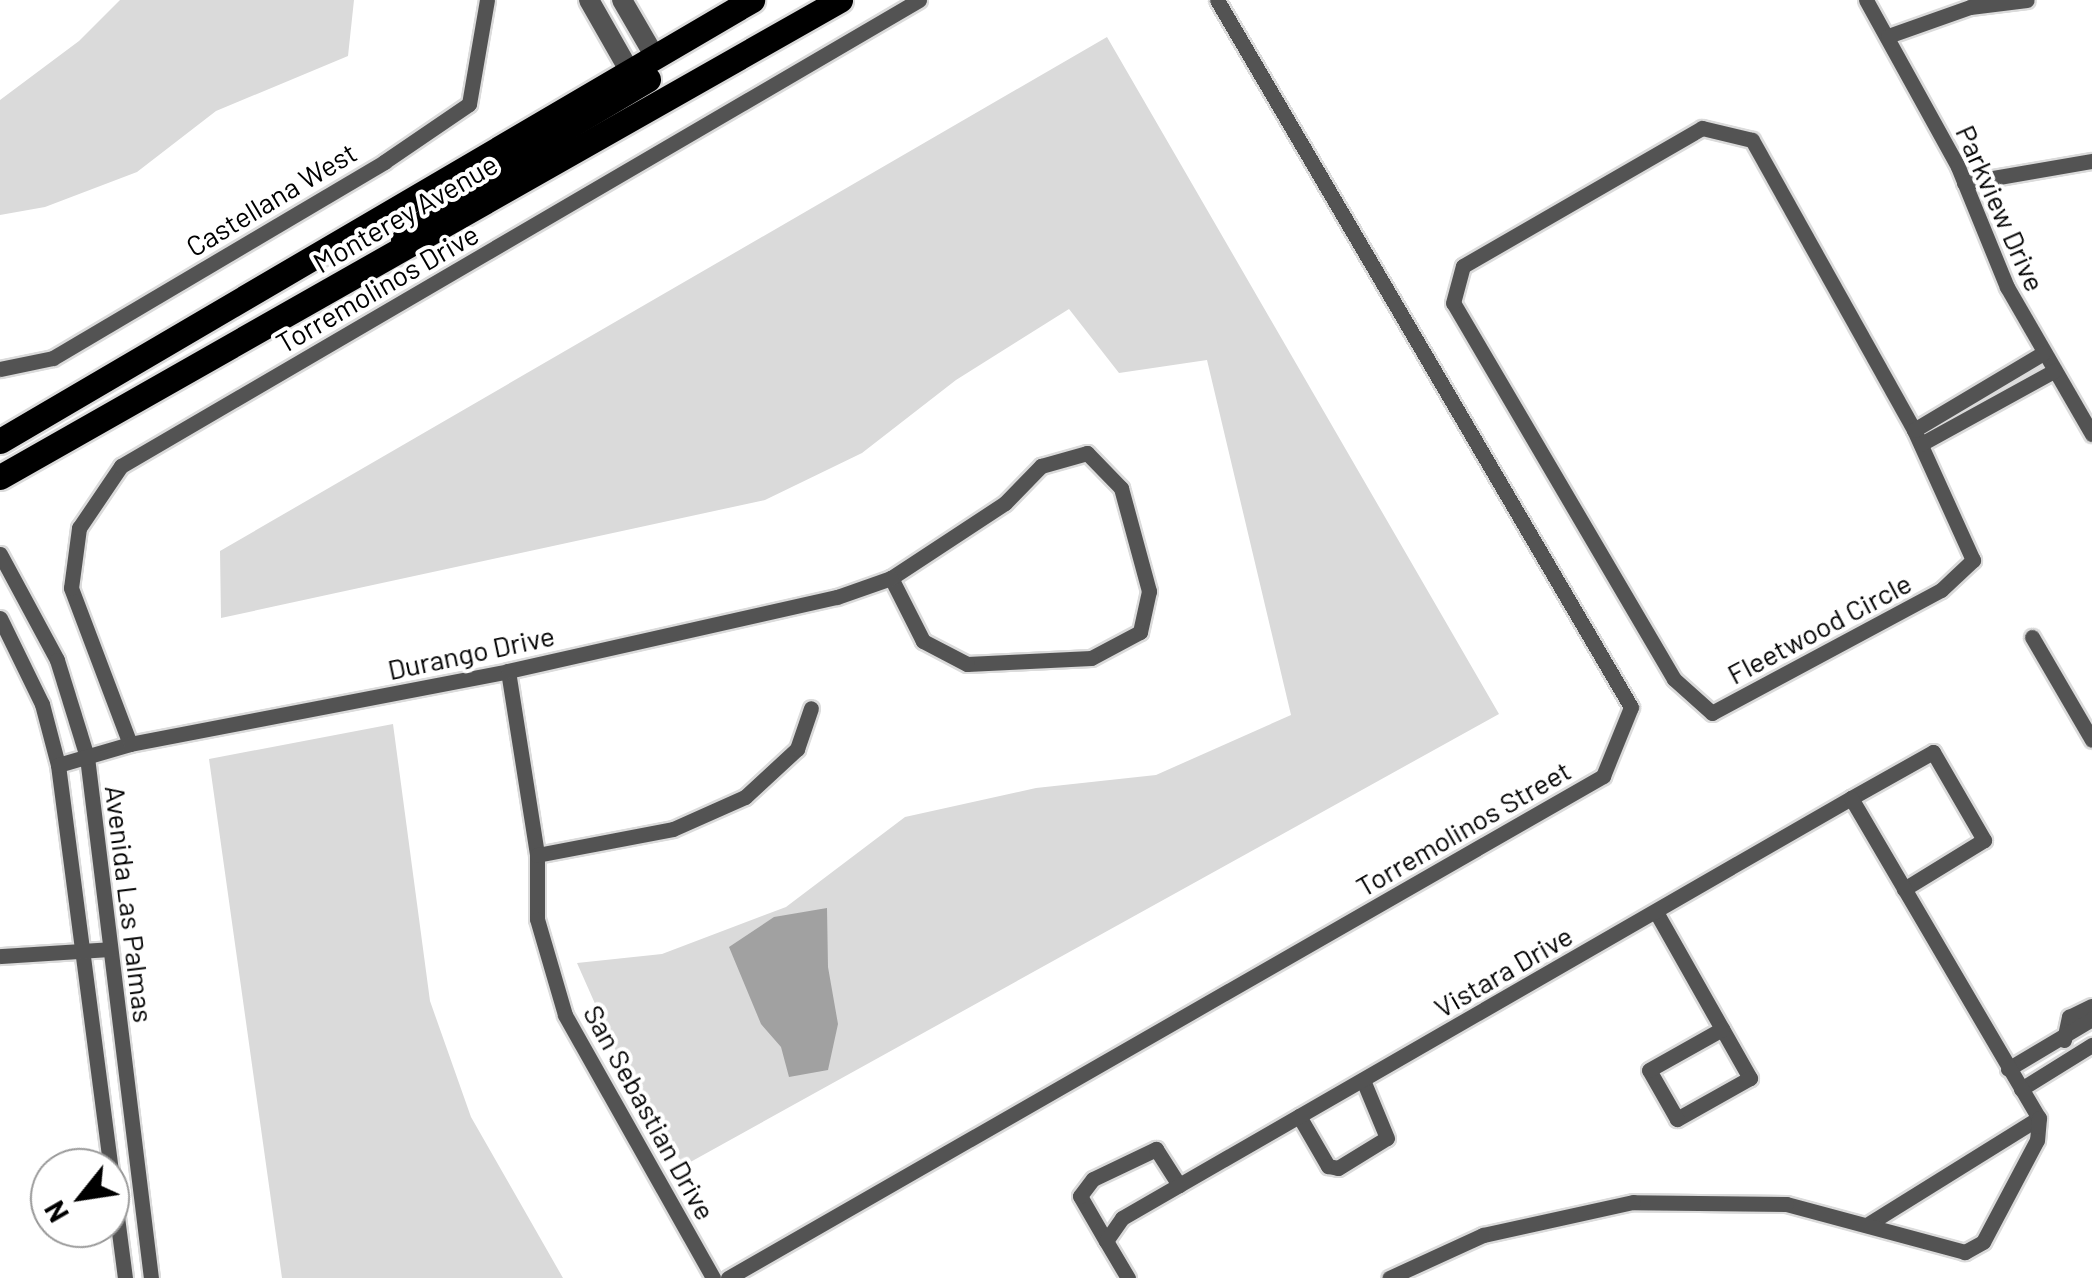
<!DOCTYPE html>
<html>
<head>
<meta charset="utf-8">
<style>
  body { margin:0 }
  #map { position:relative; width:2092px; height:1278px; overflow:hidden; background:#fff; font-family:Barlow,sans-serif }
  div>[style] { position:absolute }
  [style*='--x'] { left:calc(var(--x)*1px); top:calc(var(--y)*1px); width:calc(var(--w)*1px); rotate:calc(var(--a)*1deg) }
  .green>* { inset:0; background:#dadada }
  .water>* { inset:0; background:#a1a1a1 }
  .roads { filter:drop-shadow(2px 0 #dbdbdb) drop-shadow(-2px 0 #dbdbdb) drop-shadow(0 2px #dbdbdb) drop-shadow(0 -2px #dbdbdb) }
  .minor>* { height:15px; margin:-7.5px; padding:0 7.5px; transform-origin:7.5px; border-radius:7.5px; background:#535353 }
  .tertiary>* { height:20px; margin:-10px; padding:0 10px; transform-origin:10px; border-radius:10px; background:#535353 }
  .primary>* { height:25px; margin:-12.5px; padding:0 12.5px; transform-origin:12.5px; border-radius:12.5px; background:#000 }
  span { translate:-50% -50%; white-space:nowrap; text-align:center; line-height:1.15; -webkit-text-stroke:8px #fff; paint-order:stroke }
  .street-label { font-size:28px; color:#000 }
  .north { position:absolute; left:30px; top:1148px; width:100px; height:100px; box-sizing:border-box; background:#fff; border:2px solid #999; border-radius:50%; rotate:240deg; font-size:28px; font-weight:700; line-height:40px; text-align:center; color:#000 }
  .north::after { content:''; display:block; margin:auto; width:35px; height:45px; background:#000; clip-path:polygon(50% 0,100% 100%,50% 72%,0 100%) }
</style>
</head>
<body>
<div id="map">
  <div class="green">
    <i style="clip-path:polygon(120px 0,354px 0,348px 56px,216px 111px,137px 172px,45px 207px,0 215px,0 100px,79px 41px)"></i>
    <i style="clip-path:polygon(1107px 37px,1499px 714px,685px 1165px,647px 1121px,577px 963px,662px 954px,786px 907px,905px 817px,1036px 788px,1156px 775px,1291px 715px,1207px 360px,1119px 373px,1069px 309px,956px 380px,862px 453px,765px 500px,221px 618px,220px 551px)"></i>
    <i style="clip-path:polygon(393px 724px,430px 1001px,471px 1117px,563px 1278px,282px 1278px,209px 759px)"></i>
  </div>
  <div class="water">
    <i style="clip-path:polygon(827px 908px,828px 967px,838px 1024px,828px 1070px,789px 1077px,781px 1047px,761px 1024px,729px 947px,774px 917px)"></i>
  </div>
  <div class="roads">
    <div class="minor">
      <i style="--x:1866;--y:0;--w:191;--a:61.1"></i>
      <i style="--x:1958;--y:167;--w:130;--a:67.8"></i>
      <i style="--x:2007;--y:287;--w:170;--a:60"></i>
      <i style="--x:1888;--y:36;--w:87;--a:-19.5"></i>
      <i style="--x:1970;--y:7;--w:57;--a:-7"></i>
      <i style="--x:1702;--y:128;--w:51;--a:13.5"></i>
      <i style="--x:1752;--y:140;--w:332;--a:60.8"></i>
      <i style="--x:1914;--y:430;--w:143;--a:65.6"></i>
      <i style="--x:1973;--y:560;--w:44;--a:136.8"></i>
      <i style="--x:1941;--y:590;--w:260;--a:151.8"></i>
      <i style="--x:1712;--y:713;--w:51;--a:-138.2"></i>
      <i style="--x:1674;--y:679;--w:436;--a:-120.4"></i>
      <i style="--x:1453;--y:303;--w:38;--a:-75"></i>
      <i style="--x:1463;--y:266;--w:276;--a:-30"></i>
      <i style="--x:1964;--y:183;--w:130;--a:-9.8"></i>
      <i style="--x:0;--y:369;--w:54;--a:-11.7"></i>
      <i style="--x:53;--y:358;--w:385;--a:-30.6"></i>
      <i style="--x:384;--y:162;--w:103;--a:-34.3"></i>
      <i style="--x:469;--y:104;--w:106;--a:-80.2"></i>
      <i style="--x:1914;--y:430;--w:150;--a:-30.8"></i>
      <i style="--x:1921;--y:444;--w:152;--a:-28.8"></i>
      <i style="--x:1087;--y:453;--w:49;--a:45.8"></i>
      <i style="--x:1121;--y:488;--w:107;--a:74.8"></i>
      <i style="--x:1149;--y:591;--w:42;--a:102.4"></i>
      <i style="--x:1140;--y:632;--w:55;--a:152"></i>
      <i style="--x:1091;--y:658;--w:124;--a:177.2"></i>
      <i style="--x:967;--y:664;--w:50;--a:-152.4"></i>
      <i style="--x:923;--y:641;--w:71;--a:-116.9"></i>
      <i style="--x:891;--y:578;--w:136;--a:-33.3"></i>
      <i style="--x:1005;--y:503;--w:52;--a:-45.8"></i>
      <i style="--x:1041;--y:466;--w:48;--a:-15.8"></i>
      <i style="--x:0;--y:554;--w:120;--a:61.7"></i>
      <i style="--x:57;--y:660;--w:102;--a:72.8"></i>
      <i style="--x:87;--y:757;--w:525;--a:83"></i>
      <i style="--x:0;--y:618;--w:96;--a:64"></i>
      <i style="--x:42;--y:704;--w:63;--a:75.3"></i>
      <i style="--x:58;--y:765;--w:517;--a:82.56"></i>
      <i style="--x:2032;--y:637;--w:119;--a:59.8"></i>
      <i style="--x:508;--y:671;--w:186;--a:81"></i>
      <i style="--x:537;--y:855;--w:64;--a:90"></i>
      <i style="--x:537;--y:919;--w:100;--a:73.7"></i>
      <i style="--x:565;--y:1015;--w:302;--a:60.6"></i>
      <i style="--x:130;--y:744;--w:167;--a:-110.7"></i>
      <i style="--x:71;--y:588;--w:61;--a:-82.4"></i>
      <i style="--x:79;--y:528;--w:75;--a:-55.9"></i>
      <i style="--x:121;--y:466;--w:924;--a:-30.28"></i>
      <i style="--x:58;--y:765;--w:75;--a:-16.3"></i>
      <i style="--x:130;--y:744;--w:385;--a:-10.9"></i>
      <i style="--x:508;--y:671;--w:337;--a:-12.7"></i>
      <i style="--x:837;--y:597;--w:57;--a:-19.4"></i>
      <i style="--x:1851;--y:798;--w:94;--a:-29.3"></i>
      <i style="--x:1933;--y:752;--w:102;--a:59.9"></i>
      <i style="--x:1984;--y:840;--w:94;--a:148.5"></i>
      <i style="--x:537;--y:855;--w:138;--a:-10.8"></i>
      <i style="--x:673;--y:829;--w:79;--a:-24"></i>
      <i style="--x:745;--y:797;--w:71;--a:-42.7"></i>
      <i style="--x:797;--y:749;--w:43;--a:-71.1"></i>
      <i style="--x:1656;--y:912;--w:191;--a:60.5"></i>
      <i style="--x:1750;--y:1078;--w:84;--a:150.7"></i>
      <i style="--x:1677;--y:1119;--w:56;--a:-119.7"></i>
      <i style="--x:1649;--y:1070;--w:84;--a:-29.3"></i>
      <i style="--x:0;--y:956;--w:110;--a:-3.6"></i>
      <i style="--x:2064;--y:1040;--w:24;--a:-78"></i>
      <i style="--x:2069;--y:1017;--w:25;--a:-26"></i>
      <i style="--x:2008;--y:1069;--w:98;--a:-30.8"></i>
      <i style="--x:2021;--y:1089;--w:84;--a:-31.8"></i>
      <i style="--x:1299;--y:1116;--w:58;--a:59.9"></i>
      <i style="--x:1328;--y:1166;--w:10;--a:11"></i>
      <i style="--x:1338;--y:1168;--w:57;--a:-31.5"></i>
      <i style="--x:1387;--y:1138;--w:63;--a:-112.5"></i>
      <i style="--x:1870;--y:1223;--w:199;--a:-31.9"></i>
      <i style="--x:1106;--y:1241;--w:52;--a:-120"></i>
      <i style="--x:1080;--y:1196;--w:21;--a:-53"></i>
      <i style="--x:1093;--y:1179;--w:70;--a:-25.5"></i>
      <i style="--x:1156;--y:1149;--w:43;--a:57.4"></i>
      <i style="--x:728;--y:1278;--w:1009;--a:-29.84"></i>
      <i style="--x:1603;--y:776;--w:74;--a:-67.9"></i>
      <i style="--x:1631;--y:707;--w:819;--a:-120.35"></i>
      <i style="--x:1128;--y:1278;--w:43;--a:-120.7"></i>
      <i style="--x:1106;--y:1241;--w:28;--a:-55"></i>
      <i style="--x:1122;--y:1218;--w:841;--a:-29.95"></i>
      <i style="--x:1851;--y:798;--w:371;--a:59.6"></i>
      <i style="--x:2039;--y:1118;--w:22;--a:95"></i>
      <i style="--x:2037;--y:1140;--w:115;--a:117.9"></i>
      <i style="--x:1983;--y:1242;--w:21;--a:151"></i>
      <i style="--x:1965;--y:1252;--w:185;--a:-165"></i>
      <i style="--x:1786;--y:1204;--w:153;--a:-179.3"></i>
      <i style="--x:1633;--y:1202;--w:154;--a:167.6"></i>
      <i style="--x:1483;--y:1235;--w:103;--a:155.4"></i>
    </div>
    <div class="tertiary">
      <i style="--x:589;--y:0;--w:83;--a:60.3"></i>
      <i style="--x:622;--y:0;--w:66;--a:59.9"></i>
    </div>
    <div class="primary">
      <i style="--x:403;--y:240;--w:73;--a:-41.1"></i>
      <i style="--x:458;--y:192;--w:221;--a:-30.7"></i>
      <i style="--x:0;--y:441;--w:872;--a:-30.39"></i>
      <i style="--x:0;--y:477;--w:966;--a:-29.59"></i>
    </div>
  </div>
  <div class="street-label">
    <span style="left:271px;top:199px;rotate:-31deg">Castellana West</span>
    <span style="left:2001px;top:208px;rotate:66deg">Parkview Drive</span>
    <span style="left:405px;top:213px;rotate:-30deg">Monterey Avenue</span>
    <span style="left:377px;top:288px;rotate:-30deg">Torremolinos Drive</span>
    <span style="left:1819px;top:628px;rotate:-28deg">Fleetwood Circle</span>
    <span style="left:471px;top:652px;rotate:-12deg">Durango Drive</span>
    <span style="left:1463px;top:828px;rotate:-30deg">Torremolinos Street</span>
    <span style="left:130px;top:904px;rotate:83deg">Avenida Las Palmas</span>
    <span style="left:1503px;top:971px;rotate:-30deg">Vistara Drive</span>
    <span style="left:650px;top:1112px;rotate:61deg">San Sebastian Drive</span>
  </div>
  <div class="north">N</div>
</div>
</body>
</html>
